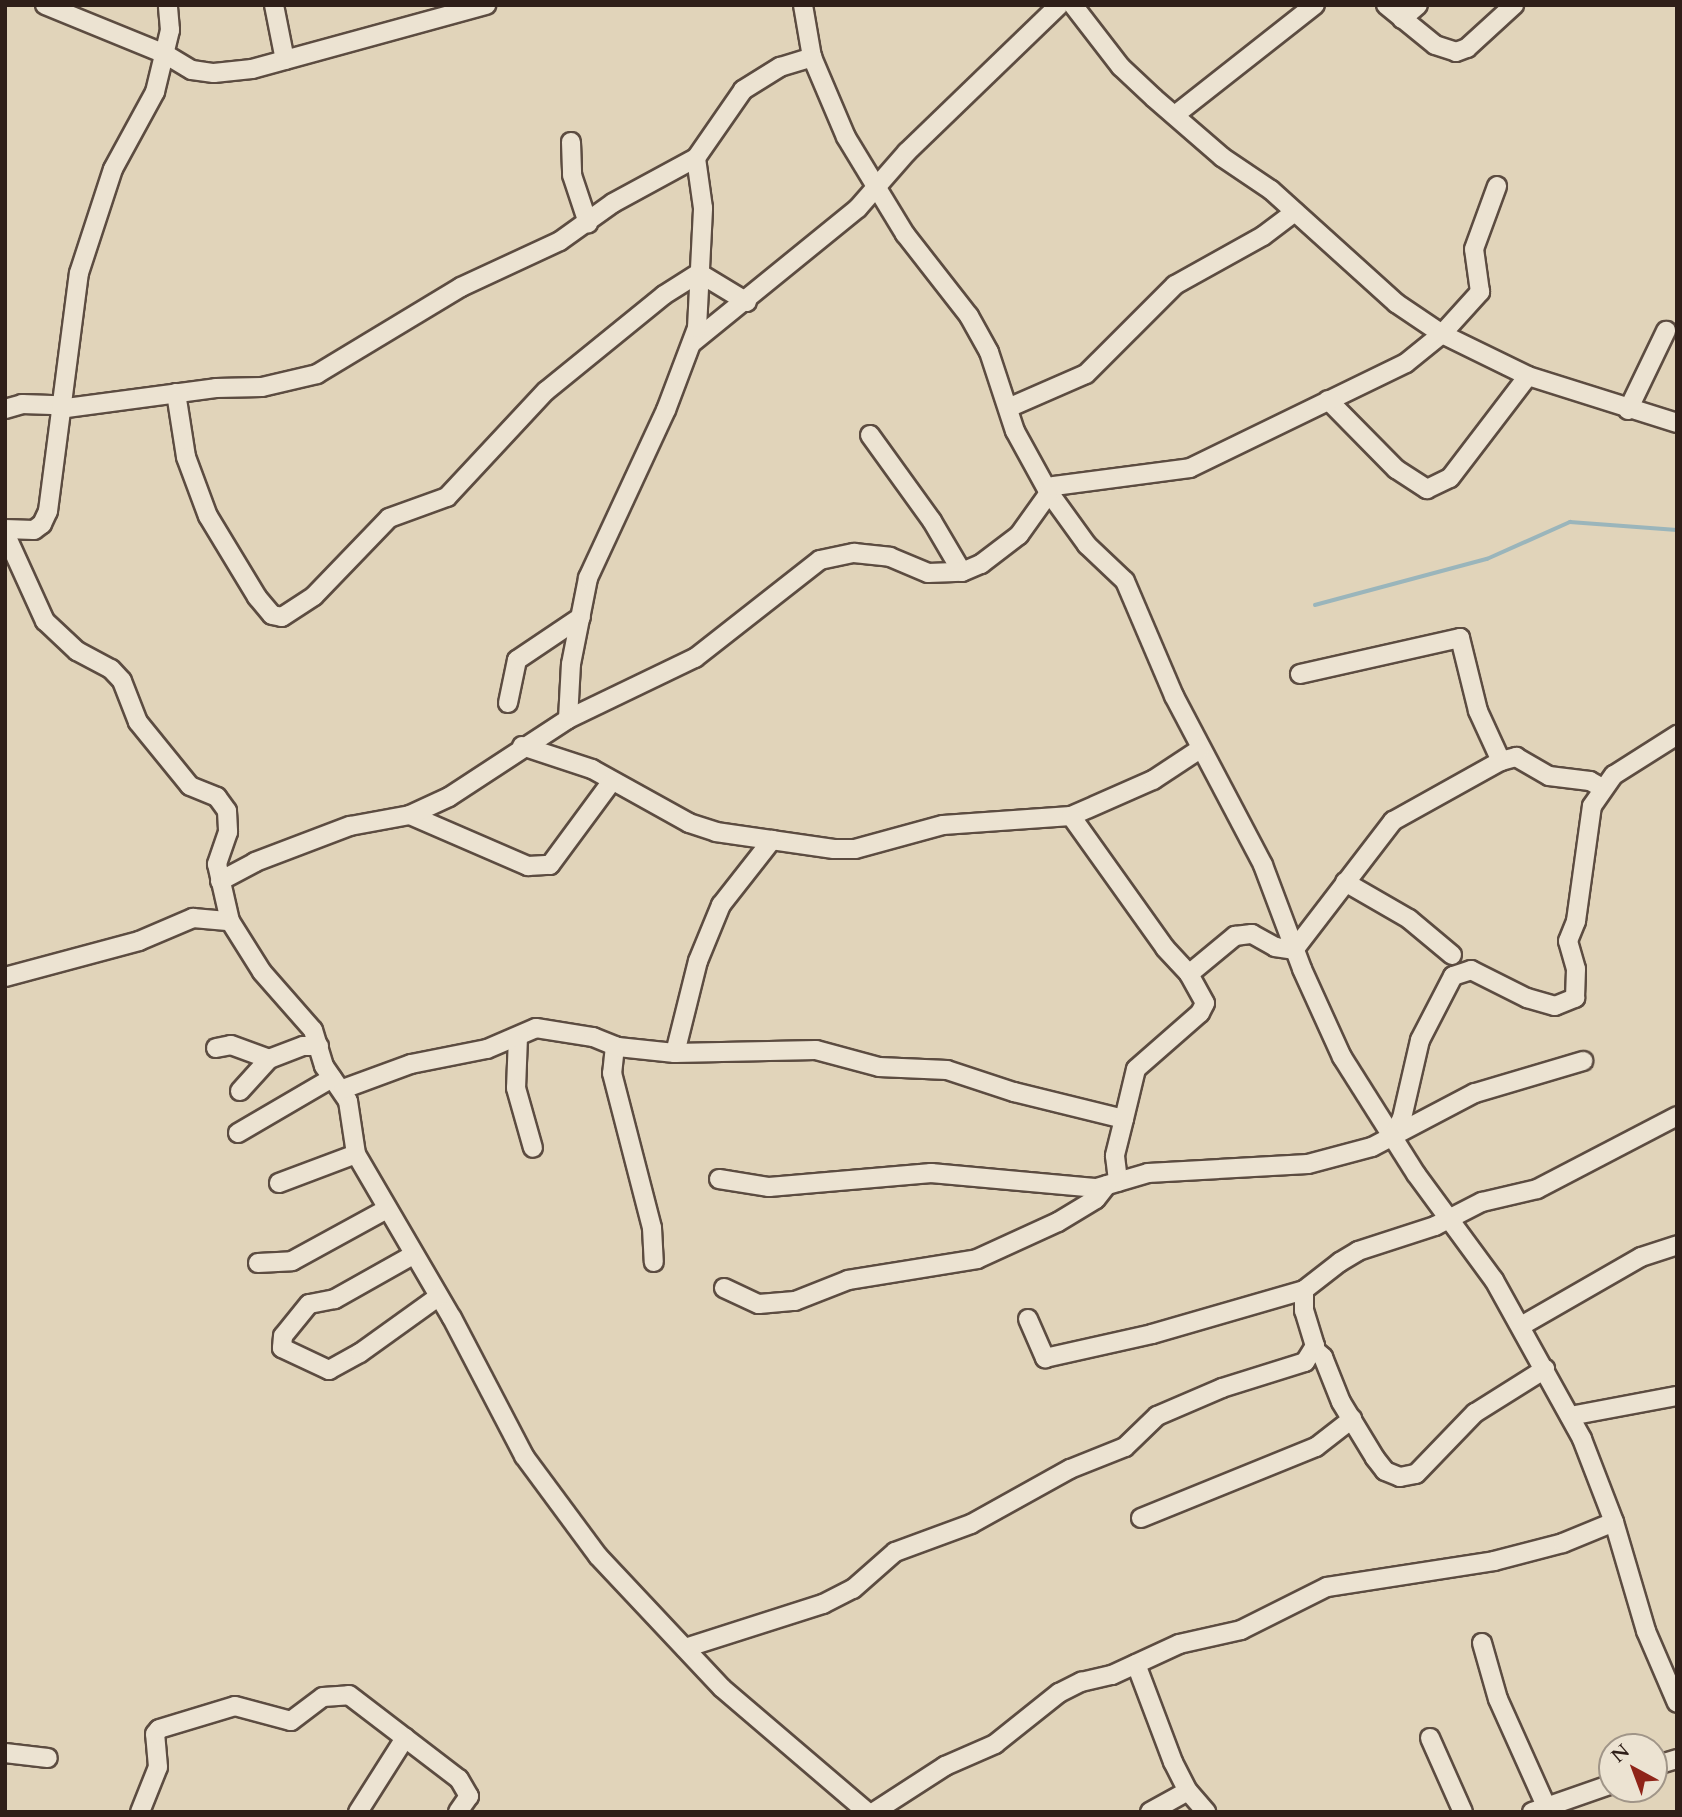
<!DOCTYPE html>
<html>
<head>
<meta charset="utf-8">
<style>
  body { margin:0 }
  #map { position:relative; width:1682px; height:1817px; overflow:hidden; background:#e1d4ba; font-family:Cardo,serif }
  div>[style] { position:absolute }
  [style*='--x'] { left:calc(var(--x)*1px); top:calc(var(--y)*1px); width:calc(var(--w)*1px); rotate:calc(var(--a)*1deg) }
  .stream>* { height:3.5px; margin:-1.75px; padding:0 1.75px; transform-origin:1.75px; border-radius:1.75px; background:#9ab5bb }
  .roads { filter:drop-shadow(2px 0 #5c4c41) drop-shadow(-2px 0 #5c4c41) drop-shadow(0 2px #5c4c41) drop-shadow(0 -2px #5c4c41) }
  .minor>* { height:18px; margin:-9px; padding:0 9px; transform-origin:9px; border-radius:9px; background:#ece3d2 }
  span { translate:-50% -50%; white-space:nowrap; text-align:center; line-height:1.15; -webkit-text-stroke:6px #ece3d2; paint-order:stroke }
  .frame { position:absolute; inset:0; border:7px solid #2f1f19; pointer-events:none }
  .north { position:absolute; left:1598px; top:1733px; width:70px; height:70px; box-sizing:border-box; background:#ece3d2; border:2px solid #a09588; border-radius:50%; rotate:319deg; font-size:19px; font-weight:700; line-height:28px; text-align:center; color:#2f1f19 }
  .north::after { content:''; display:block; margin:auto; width:24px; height:32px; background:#8f2418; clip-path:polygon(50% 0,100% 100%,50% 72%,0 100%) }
</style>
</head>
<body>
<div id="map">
  <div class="stream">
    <i style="--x:1315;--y:605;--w:178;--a:-15"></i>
    <i style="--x:1487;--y:559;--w:91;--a:-24"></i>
    <i style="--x:1570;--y:522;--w:107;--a:4.3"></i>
  </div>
  <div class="roads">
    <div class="minor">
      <i style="--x:45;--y:5;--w:130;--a:22.2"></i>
      <i style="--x:165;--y:54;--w:31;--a:31"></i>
      <i style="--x:192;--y:70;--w:22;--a:8"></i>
      <i style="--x:214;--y:73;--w:38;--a:-6"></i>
      <i style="--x:252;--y:69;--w:243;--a:-15.3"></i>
      <i style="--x:274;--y:5;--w:56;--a:78.7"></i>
      <i style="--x:803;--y:5;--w:53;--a:80.2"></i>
      <i style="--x:812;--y:57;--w:87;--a:67"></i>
      <i style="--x:846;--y:137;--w:114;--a:58.7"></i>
      <i style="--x:905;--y:234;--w:104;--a:52"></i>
      <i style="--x:969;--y:316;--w:41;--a:60.9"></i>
      <i style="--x:989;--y:352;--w:83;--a:71.8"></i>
      <i style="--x:1015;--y:431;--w:68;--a:61.2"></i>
      <i style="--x:1048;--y:491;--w:67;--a:54.2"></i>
      <i style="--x:1087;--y:545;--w:52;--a:43.5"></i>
      <i style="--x:1125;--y:581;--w:125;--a:66.9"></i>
      <i style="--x:1174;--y:696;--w:191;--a:62.2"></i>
      <i style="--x:1263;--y:865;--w:111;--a:69.4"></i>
      <i style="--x:1302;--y:969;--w:97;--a:65.6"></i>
      <i style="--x:1342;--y:1057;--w:138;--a:57.7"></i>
      <i style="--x:1416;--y:1174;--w:132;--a:53.7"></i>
      <i style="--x:1494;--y:1280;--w:182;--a:61"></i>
      <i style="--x:1582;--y:1439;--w:89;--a:68.9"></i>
      <i style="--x:1614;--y:1522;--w:114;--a:73.6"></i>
      <i style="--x:1646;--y:1631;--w:78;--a:66.7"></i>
      <i style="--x:1073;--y:5;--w:78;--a:52.3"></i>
      <i style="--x:1121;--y:67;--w:45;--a:43.2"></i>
      <i style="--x:1154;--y:98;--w:90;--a:40.9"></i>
      <i style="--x:1222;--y:157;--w:59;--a:34"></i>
      <i style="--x:1271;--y:190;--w:169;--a:42.1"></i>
      <i style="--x:1396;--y:303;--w:55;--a:34"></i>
      <i style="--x:1442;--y:334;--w:96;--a:26"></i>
      <i style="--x:1528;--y:376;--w:156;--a:17.5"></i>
      <i style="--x:1386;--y:5;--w:63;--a:39.2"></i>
      <i style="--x:1435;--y:45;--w:22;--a:18"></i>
      <i style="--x:1456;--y:52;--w:12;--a:-20"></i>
      <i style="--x:1467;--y:48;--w:64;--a:-42.5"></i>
      <i style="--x:1402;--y:19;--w:21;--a:-41"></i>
      <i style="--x:1175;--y:115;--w:178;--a:-38.2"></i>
      <i style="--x:571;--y:142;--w:33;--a:88"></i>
      <i style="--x:572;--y:175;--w:51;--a:71.6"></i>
      <i style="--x:699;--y:273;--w:56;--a:31.1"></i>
      <i style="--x:692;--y:343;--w:214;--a:-39.1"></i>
      <i style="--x:858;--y:208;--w:74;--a:-48.8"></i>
      <i style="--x:907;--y:152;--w:211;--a:-44"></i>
      <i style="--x:176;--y:393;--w:65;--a:81.1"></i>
      <i style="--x:186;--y:457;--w:63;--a:69.6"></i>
      <i style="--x:208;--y:516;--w:95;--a:58.8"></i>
      <i style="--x:257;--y:597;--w:23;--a:50"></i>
      <i style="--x:272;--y:615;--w:10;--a:11"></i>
      <i style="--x:282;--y:617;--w:38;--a:-33"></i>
      <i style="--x:314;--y:596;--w:108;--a:-46.1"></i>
      <i style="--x:389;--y:518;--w:62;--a:-19.9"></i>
      <i style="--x:447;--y:497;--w:145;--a:-47"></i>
      <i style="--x:546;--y:391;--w:152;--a:-39.1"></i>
      <i style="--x:664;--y:295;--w:41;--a:-32.2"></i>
      <i style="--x:1328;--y:400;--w:97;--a:45.4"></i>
      <i style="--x:1396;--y:469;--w:37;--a:33"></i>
      <i style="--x:1427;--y:489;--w:25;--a:-26"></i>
      <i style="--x:1450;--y:478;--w:128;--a:-52.6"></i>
      <i style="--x:1008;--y:408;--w:85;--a:-23.6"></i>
      <i style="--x:1086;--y:374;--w:126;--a:-45"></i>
      <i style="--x:1175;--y:285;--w:101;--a:-29.1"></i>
      <i style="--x:1263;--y:236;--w:40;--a:-37"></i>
      <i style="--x:5;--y:409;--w:18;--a:-16"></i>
      <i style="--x:22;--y:404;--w:37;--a:2"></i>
      <i style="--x:59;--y:409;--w:158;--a:-7.6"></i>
      <i style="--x:216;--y:388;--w:46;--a:-1.2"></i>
      <i style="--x:262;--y:387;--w:57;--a:-13.3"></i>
      <i style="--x:317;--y:374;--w:168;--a:-31.1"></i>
      <i style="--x:461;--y:287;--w:109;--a:-24.9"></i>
      <i style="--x:560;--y:241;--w:65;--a:-35.6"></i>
      <i style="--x:613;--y:203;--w:94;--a:-28.5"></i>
      <i style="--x:696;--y:158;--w:83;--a:-55.3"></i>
      <i style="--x:743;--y:90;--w:44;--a:-31.9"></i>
      <i style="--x:780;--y:67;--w:34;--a:-17"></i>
      <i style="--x:1628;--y:410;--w:88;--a:-64.3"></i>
      <i style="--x:870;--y:435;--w:106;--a:54.2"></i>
      <i style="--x:932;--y:521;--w:59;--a:59.5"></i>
      <i style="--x:5;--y:529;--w:29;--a:2"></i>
      <i style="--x:34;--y:530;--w:10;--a:-37"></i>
      <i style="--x:42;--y:524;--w:14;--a:-65"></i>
      <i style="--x:48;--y:511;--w:240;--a:-82.6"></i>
      <i style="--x:79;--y:273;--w:109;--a:-71.9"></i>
      <i style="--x:113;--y:169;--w:88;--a:-61.4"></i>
      <i style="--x:155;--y:92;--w:64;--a:-76.4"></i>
      <i style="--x:170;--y:30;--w:25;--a:-95"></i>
      <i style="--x:5;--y:533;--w:97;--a:65.6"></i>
      <i style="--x:45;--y:621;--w:44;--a:43.2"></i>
      <i style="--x:77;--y:651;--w:38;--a:28"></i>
      <i style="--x:111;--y:669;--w:16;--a:47"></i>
      <i style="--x:122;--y:681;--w:44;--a:68.7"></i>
      <i style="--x:138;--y:722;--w:82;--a:50.9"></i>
      <i style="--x:190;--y:786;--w:29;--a:22"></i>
      <i style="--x:217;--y:797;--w:17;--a:54"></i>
      <i style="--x:227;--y:811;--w:21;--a:87"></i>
      <i style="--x:228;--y:832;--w:34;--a:109"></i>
      <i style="--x:217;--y:864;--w:58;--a:77.2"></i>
      <i style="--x:230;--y:921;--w:60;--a:57.9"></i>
      <i style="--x:262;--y:972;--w:77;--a:48.7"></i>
      <i style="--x:313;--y:1030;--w:38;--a:73"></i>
      <i style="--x:324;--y:1066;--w:42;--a:55.6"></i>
      <i style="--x:348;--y:1101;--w:54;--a:81.4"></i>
      <i style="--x:356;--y:1154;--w:190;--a:59.7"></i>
      <i style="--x:452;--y:1318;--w:156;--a:62.4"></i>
      <i style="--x:524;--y:1456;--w:124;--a:53.5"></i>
      <i style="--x:598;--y:1556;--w:181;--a:46.8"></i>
      <i style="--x:722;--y:1688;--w:191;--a:40.5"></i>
      <i style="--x:1300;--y:674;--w:164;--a:-12.7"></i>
      <i style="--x:1460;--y:638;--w:75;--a:76.1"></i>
      <i style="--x:1478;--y:711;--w:55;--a:65.3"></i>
      <i style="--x:508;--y:703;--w:44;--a:-78.2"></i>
      <i style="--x:517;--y:660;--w:77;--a:-33.9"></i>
      <i style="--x:568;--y:719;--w:55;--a:-86.9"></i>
      <i style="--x:571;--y:664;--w:88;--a:-78.8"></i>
      <i style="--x:588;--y:578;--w:185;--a:-65.1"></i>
      <i style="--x:666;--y:410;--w:88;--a:-69.3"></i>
      <i style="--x:697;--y:328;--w:120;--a:-87.1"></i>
      <i style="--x:703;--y:208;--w:50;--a:-98"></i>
      <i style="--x:522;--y:746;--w:74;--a:18.2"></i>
      <i style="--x:592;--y:769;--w:111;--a:29.1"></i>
      <i style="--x:689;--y:823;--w:28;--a:18"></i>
      <i style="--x:716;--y:832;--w:119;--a:8.2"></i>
      <i style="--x:834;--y:849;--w:21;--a:0"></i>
      <i style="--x:855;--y:849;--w:91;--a:-15.3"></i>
      <i style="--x:943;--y:825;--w:128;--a:-4"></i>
      <i style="--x:1071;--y:816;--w:90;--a:-23.7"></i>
      <i style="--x:1153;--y:780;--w:56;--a:-33.4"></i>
      <i style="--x:410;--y:815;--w:129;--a:23.4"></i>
      <i style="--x:528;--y:866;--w:22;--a:-3"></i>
      <i style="--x:550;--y:865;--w:104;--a:-53.6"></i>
      <i style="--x:1071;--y:816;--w:162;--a:54.5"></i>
      <i style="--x:1165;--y:948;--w:35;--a:47"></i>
      <i style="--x:1189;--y:974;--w:60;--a:-39.6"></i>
      <i style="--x:1235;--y:936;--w:17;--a:-7"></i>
      <i style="--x:1252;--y:934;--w:26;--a:29"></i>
      <i style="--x:1275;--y:947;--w:19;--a:9"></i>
      <i style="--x:1294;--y:950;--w:163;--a:-52.5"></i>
      <i style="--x:1393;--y:821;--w:124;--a:-29.1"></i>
      <i style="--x:1501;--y:761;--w:16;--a:-15"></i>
      <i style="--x:1516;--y:757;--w:38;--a:30"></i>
      <i style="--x:1549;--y:776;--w:41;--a:7"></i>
      <i style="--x:1590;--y:781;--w:14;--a:30"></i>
      <i style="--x:220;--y:881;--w:40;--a:-28"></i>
      <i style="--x:255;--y:862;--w:102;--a:-20.8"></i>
      <i style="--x:350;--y:826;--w:61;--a:-10.4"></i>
      <i style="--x:410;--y:815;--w:43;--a:-24.8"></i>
      <i style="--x:449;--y:797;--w:142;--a:-33.2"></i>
      <i style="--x:568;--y:719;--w:141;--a:-25.7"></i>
      <i style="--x:695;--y:658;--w:159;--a:-38.1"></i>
      <i style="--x:820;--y:560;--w:35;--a:-12"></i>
      <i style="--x:854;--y:553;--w:36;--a:6"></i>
      <i style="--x:890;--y:557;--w:41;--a:22.8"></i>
      <i style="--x:928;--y:573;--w:34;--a:-2"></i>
      <i style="--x:962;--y:572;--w:21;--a:-23"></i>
      <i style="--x:981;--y:564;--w:48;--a:-37.3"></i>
      <i style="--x:1019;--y:535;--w:60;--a:-54.5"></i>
      <i style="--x:1054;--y:486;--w:137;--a:-7.5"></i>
      <i style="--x:1190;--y:468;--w:240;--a:-25.9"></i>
      <i style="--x:1406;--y:363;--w:46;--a:-38.9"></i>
      <i style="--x:1442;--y:334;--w:57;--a:-47.9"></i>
      <i style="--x:1480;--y:292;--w:43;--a:-97.9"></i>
      <i style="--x:1474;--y:249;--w:67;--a:-69.9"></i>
      <i style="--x:1345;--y:882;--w:74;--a:30"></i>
      <i style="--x:1409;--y:919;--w:56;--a:39.9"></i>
      <i style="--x:5;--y:977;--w:139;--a:-15"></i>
      <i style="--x:139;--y:941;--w:59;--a:-23.1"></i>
      <i style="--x:193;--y:918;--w:37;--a:5"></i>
      <i style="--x:518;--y:1037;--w:51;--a:92.2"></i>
      <i style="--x:516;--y:1088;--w:62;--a:74.2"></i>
      <i style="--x:615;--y:1046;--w:27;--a:96"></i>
      <i style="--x:612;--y:1073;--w:160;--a:75.5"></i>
      <i style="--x:652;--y:1228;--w:34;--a:87"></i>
      <i style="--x:216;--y:1048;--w:15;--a:-11"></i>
      <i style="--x:231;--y:1045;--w:40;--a:20.2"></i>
      <i style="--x:269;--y:1059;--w:36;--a:-21"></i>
      <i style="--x:303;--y:1046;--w:16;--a:0"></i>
      <i style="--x:675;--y:1053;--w:95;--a:-76"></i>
      <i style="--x:698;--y:961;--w:61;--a:-67.7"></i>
      <i style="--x:721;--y:905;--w:83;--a:-51.9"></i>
      <i style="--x:343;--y:1089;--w:72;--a:-20.2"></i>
      <i style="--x:411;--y:1064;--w:77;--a:-11.2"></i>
      <i style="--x:487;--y:1049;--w:53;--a:-23.2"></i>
      <i style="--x:536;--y:1028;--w:58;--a:9"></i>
      <i style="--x:593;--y:1037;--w:27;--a:22"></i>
      <i style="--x:618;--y:1047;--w:57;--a:6"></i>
      <i style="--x:675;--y:1053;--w:141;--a:-1.2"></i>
      <i style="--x:816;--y:1050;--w:65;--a:15.1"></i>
      <i style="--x:879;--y:1067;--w:68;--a:2.5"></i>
      <i style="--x:947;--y:1070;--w:71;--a:18.2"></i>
      <i style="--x:1014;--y:1092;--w:113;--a:13.8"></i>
      <i style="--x:1124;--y:1119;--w:38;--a:104"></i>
      <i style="--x:1115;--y:1156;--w:26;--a:83"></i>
      <i style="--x:240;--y:1091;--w:43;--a:-47.8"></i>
      <i style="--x:1124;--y:1119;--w:51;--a:-76.5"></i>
      <i style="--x:1136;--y:1069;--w:85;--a:-41.2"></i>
      <i style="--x:1200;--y:1013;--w:11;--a:-63"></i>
      <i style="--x:1205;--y:1003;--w:33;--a:-119"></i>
      <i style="--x:238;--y:1133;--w:109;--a:-30.3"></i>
      <i style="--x:1392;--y:1137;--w:21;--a:-62"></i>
      <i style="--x:1402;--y:1118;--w:80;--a:-77"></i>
      <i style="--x:1420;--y:1040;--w:72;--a:-62.7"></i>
      <i style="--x:1453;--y:976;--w:19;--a:-18"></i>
      <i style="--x:1471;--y:970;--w:63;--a:26.6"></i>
      <i style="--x:1527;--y:998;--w:29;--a:16"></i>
      <i style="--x:1555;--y:1006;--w:22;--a:-22"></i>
      <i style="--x:1575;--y:998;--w:29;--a:-88"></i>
      <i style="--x:1576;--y:969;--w:29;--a:-106"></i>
      <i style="--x:1568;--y:941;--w:22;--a:-68"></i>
      <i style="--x:1576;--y:921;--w:116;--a:-82.1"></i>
      <i style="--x:1592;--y:806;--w:38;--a:-55"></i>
      <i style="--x:1614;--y:775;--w:75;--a:-32.4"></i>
      <i style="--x:719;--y:1179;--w:51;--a:9.1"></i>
      <i style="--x:769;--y:1187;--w:163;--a:-4.9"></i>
      <i style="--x:931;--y:1173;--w:167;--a:5.2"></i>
      <i style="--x:1097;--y:1188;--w:53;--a:-16.4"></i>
      <i style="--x:1148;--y:1173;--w:160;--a:-3.2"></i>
      <i style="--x:1308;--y:1164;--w:66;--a:-14.9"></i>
      <i style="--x:1372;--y:1147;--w:116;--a:-27.7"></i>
      <i style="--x:1475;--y:1093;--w:113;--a:-16.5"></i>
      <i style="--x:279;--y:1183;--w:82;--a:-20.6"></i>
      <i style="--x:413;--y:1255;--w:90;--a:150.6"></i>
      <i style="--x:335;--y:1299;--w:26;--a:169"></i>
      <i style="--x:309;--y:1304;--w:41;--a:129.1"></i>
      <i style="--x:283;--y:1336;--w:12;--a:95"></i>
      <i style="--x:282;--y:1348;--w:52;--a:25.1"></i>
      <i style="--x:329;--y:1370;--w:35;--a:-29"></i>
      <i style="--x:360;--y:1353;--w:96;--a:-35.7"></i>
      <i style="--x:258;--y:1263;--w:34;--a:-3"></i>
      <i style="--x:292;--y:1261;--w:108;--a:-28.7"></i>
      <i style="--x:724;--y:1288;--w:38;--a:25"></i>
      <i style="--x:759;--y:1304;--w:36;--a:-5"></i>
      <i style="--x:795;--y:1301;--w:57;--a:-21.6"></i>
      <i style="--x:848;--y:1280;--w:131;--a:-9.2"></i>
      <i style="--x:977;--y:1259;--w:89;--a:-24.6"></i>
      <i style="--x:1058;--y:1222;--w:44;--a:-31.2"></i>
      <i style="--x:1096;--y:1199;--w:18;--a:-52"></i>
      <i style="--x:1028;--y:1319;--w:43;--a:66.4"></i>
      <i style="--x:1045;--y:1358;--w:110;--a:-12.6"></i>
      <i style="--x:1152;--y:1334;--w:158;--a:-16.1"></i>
      <i style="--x:1521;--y:1326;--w:138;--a:-29.9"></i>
      <i style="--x:1641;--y:1257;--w:38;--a:-18"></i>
      <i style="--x:1315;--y:1350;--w:11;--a:41"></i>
      <i style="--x:1323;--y:1357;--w:48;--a:68.2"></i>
      <i style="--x:1341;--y:1402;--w:66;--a:58.7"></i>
      <i style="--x:1375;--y:1458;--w:16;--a:52"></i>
      <i style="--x:1385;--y:1471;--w:16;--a:22"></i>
      <i style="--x:1400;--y:1477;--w:16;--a:-11"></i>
      <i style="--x:1416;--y:1474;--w:85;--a:-46"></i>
      <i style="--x:1475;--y:1413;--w:83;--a:-32.2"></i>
      <i style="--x:1570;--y:1416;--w:109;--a:-10.6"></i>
      <i style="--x:1141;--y:1518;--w:189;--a:-22.1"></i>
      <i style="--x:1316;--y:1447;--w:46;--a:-37.9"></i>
      <i style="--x:1482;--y:1643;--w:58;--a:74.1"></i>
      <i style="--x:1498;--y:1699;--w:117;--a:65.8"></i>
      <i style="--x:685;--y:1648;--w:145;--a:-17.7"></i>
      <i style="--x:823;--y:1604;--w:34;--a:-27"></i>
      <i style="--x:853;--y:1589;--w:56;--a:-41.4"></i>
      <i style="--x:895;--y:1552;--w:81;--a:-20.2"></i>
      <i style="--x:971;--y:1524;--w:113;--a:-29.1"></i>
      <i style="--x:1070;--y:1469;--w:59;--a:-21.8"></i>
      <i style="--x:1125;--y:1447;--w:45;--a:-44.1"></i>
      <i style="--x:1157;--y:1416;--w:71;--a:-23.3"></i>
      <i style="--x:1222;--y:1388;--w:87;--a:-17.4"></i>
      <i style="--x:1305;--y:1362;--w:19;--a:-58"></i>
      <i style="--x:1315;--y:1346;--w:37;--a:-107"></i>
      <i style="--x:1304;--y:1311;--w:21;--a:-90"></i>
      <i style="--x:1304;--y:1290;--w:46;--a:-37.9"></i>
      <i style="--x:1340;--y:1262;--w:21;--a:-31"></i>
      <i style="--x:1358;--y:1251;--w:81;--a:-18"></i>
      <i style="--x:1435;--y:1226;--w:53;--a:-27.1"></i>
      <i style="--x:1482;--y:1202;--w:57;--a:-13.3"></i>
      <i style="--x:1537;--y:1189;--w:158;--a:-27.5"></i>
      <i style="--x:1136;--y:1664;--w:105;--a:69.3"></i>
      <i style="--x:1173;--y:1762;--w:33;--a:63"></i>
      <i style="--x:1188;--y:1791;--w:28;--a:49"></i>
      <i style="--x:1430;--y:1738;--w:81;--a:66"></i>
      <i style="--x:5;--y:1753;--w:43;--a:6.6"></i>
      <i style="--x:1654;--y:1766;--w:24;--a:-17"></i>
      <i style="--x:140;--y:1812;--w:48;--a:-68.2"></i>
      <i style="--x:158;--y:1767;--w:33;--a:-95"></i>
      <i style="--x:155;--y:1734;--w:6;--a:-51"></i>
      <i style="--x:159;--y:1729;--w:79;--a:-16.8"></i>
      <i style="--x:235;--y:1706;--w:58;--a:15"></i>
      <i style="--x:291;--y:1721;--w:40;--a:-37"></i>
      <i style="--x:323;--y:1697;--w:26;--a:-4"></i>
      <i style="--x:349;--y:1695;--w:138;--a:37.4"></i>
      <i style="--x:459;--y:1779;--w:20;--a:60"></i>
      <i style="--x:469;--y:1796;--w:19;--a:125"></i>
      <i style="--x:358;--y:1812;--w:88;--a:-57.6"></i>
      <i style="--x:874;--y:1812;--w:85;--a:-32.9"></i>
      <i style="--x:945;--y:1766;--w:55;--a:-23.7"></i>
      <i style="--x:995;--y:1744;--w:82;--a:-38.6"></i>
      <i style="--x:1059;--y:1693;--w:25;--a:-27"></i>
      <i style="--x:1081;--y:1682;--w:32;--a:-13"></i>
      <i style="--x:1112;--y:1675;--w:74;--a:-24.8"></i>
      <i style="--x:1179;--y:1644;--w:64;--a:-12.7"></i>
      <i style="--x:1241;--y:1630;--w:96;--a:-26.6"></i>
      <i style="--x:1327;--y:1587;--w:169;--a:-8.8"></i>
      <i style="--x:1494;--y:1561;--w:71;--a:-14.6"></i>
      <i style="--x:1563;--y:1543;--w:55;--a:-22.4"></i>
      <i style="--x:1150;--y:1812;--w:43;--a:-28.9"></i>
      <i style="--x:1532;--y:1812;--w:85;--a:-19.3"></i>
    </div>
  </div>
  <div class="frame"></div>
  <div class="north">N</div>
</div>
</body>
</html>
